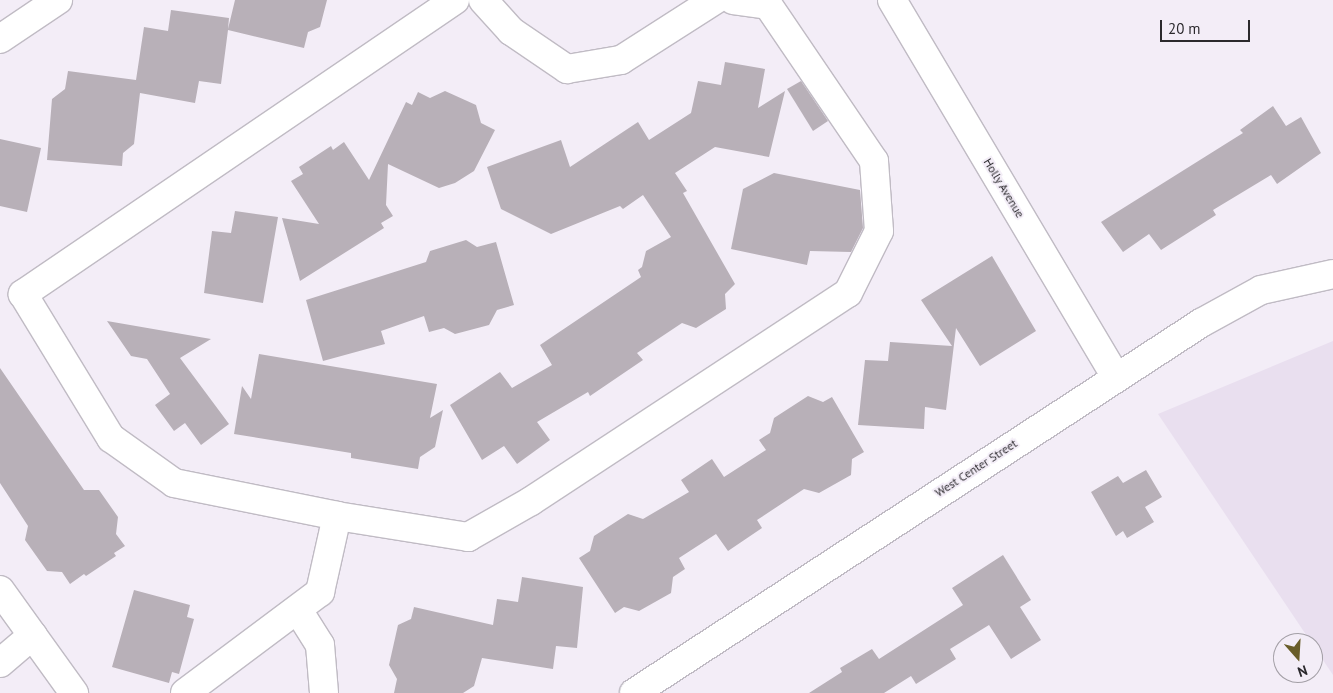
<!DOCTYPE html>
<html>
<head>
<meta charset="utf-8">
<style>
  body { margin:0 }
  #map { position:relative; width:1333px; height:693px; overflow:hidden; background:#f3edf7; font-family:"PT Sans",sans-serif }
  div>[style] { position:absolute }
  [style*='--x'] { left:calc(var(--x)*1px); top:calc(var(--y)*1px); width:calc(var(--w)*1px); rotate:calc(var(--a)*1deg) }
  .built>* { inset:0; background:#e9dfef }
  .building>* { inset:0; background:#b8b0b8 }
  .roads { filter:drop-shadow(1px 0 #c0bbc4) drop-shadow(-1px 0 #c0bbc4) drop-shadow(0 1px #c0bbc4) drop-shadow(0 -1px #c0bbc4) }
  .minor>* { height:28px; margin:-14px; padding:0 14px; transform-origin:14px; border-radius:14px; background:#fff }
  span { translate:-50% -50%; white-space:nowrap; text-align:center; line-height:1.15; -webkit-text-stroke:4px #f3edf7; paint-order:stroke }
  .street-label { font-size:12px; color:#2b292d }
  .north { position:absolute; left:1273px; top:633px; width:50px; height:50px; box-sizing:border-box; background:#f3edf7; border:1px solid #a39fa6; border-radius:50%; rotate:161deg; font-size:14px; font-weight:700; line-height:20px; text-align:center; color:#2b292d }
  .north::after { content:''; display:block; margin:auto; width:18px; height:22px; background:#695d2a; clip-path:polygon(50% 0,100% 100%,50% 72%,0 100%) }
  .scale { position:absolute; left:1160px; top:20px; width:90px; height:22px; box-sizing:border-box; border:2px solid #2b292d; border-top:0; padding-left:6px; font-size:15px; line-height:18px; white-space:nowrap; color:#2b292d; -webkit-text-stroke:4px #f3edf7; paint-order:stroke }
</style>
</head>
<body>
<div id="map">
  <div class="built">
    <i style="clip-path:polygon(1333px 341px,1333px 675px,1158px 414px)"></i>
  </div>
  <div class="building">
    <i style="clip-path:polygon(235px 0,327px 0,320px 27px,308px 32px,304px 48px,228px 30px,221px 84px,199px 81px,195px 103px,140px 93px,134px 144px,123px 153px,122px 166px,47px 160px,52px 99px,65px 89px,68px 71px,136px 80px,144px 27px,168px 31px,171px 10px,229px 18px,228px 29px)"></i>
    <i style="clip-path:polygon(725px 62px,765px 69px,758px 108px,785px 91px,769px 157px,715px 147px,675px 173px,687px 191px,683px 193px,735px 284px,725px 294px,726px 309px,696px 328px,682px 323px,637px 353px,643px 360px,590px 396px,588px 392px,537px 422px,550px 440px,517px 464px,504px 446px,482px 460px,450px 405px,500px 372px,512px 388px,552px 365px,540px 345px,641px 277px,638px 270px,642px 267px,646px 251px,671px 237px,643px 195px,623px 209px,620px 206px,551px 234px,501px 209px,487px 167px,561px 140px,570px 167px,638px 122px,649px 140px,691px 113px,698px 81px,721px 85px)"></i>
    <i style="clip-path:polygon(801px 81px,828px 121px,813px 131px,787px 89px)"></i>
    <i style="clip-path:polygon(445px 91px,476px 105px,481px 123px,495px 130px,474px 171px,455px 183px,439px 188px,388px 164px,386px 205px,393px 216px,381px 223px,384px 228px,300px 281px,282px 218px,319px 224px,291px 181px,303px 174px,299px 167px,331px 146px,333px 150px,344px 142px,369px 180px,406px 102px,412px 105px,418px 92px,430px 98px)"></i>
    <i style="clip-path:polygon(1273px 106px,1286px 126px,1301px 117px,1321px 153px,1277px 184px,1271px 175px,1213px 210px,1216px 215px,1161px 250px,1149px 234px,1123px 252px,1101px 222px,1243px 133px,1240px 130px)"></i>
    <i style="clip-path:polygon(0 139px,41px 148px,27px 212px,0 206px)"></i>
    <i style="clip-path:polygon(774px 173px,860px 190px,863px 228px,851px 252px,810px 251px,807px 265px,731px 249px,743px 189px)"></i>
    <i style="clip-path:polygon(235px 211px,278px 217px,263px 303px,204px 293px,212px 231px,231px 233px)"></i>
    <i style="clip-path:polygon(466px 240px,477px 247px,496px 242px,514px 305px,497px 310px,489px 325px,455px 334px,444px 328px,429px 332px,424px 316px,381px 331px,385px 344px,323px 361px,306px 300px,426px 262px,430px 251px)"></i>
    <i style="clip-path:polygon(992px 256px,1036px 331px,980px 366px,956px 328px,946px 410px,925px 407px,924px 429px,858px 425px,865px 360px,888px 361px,890px 342px,952px 346px,921px 300px)"></i>
    <i style="clip-path:polygon(107px 321px,211px 339px,180px 358px,229px 424px,201px 445px,185px 423px,174px 431px,155px 405px,170px 394px,147px 359px,131px 356px)"></i>
    <i style="clip-path:polygon(259px 354px,437px 384px,430px 418px,443px 410px,435px 447px,420px 457px,418px 469px,351px 458px,351px 453px,234px 434px,242px 386px,251px 399px)"></i>
    <i style="clip-path:polygon(0 368px,84px 490px,99px 490px,118px 517px,116px 534px,125px 546px,114px 553px,116px 556px,86px 576px,84px 574px,70px 584px,62px 572px,47px 571px,25px 540px,28px 526px,0 483px)"></i>
    <i style="clip-path:polygon(808px 396px,823px 402px,832px 397px,864px 452px,852px 459px,851px 475px,819px 493px,804px 489px,757px 520px,762px 528px,728px 551px,716px 534px,679px 558px,685px 569px,673px 577px,671px 593px,639px 611px,624px 607px,615px 613px,579px 558px,590px 551px,594px 536px,628px 514px,643px 519px,689px 492px,681px 480px,712px 459px,724px 477px,766px 450px,759px 440px,770px 433px,774px 418px)"></i>
    <i style="clip-path:polygon(1146px 470px,1162px 497px,1145px 507px,1154px 522px,1127px 538px,1123px 531px,1116px 536px,1091px 492px,1118px 476px,1123px 483px)"></i>
    <i style="clip-path:polygon(1003px 555px,1031px 600px,1020px 607px,1041px 640px,1011px 659px,989px 625px,950px 649px,956px 659px,916px 684px,911px 676px,884px 693px,809px 693px,842px 672px,840px 668px,872px 649px,879px 659px,963px 605px,952px 588px)"></i>
    <i style="clip-path:polygon(522px 577px,583px 587px,577px 648px,556px 646px,553px 669px,482px 658px,474px 686px,463px 693px,394px 693px,397px 679px,389px 665px,398px 625px,411px 619px,414px 607px,493px 625px,497px 599px,518px 602px)"></i>
    <i style="clip-path:polygon(134px 590px,190px 605px,187px 617px,194px 619px,179px 674px,172px 672px,169px 683px,112px 667px)"></i>
  </div>
  <div class="roads">
    <div class="minor">
      <i style="--x:455;--y:0;--w:523;--a:145.76"></i>
      <i style="--x:23;--y:294;--w:169;--a:58.6"></i>
      <i style="--x:111;--y:438;--w:77;--a:35.5"></i>
      <i style="--x:174;--y:483;--w:166;--a:11.4"></i>
      <i style="--x:337;--y:516;--w:133;--a:9.1"></i>
      <i style="--x:468;--y:537;--w:73;--a:-29.7"></i>
      <i style="--x:531;--y:501;--w:379;--a:-33.3"></i>
      <i style="--x:848;--y:293;--w:69;--a:-63.4"></i>
      <i style="--x:879;--y:231;--w:70;--a:-94.1"></i>
      <i style="--x:874;--y:161;--w:189;--a:-124.2"></i>
      <i style="--x:768;--y:5;--w:35;--a:-172"></i>
      <i style="--x:483;--y:0;--w:42;--a:47.9"></i>
      <i style="--x:511;--y:31;--w:68;--a:34.2"></i>
      <i style="--x:567;--y:69;--w:55;--a:-9.5"></i>
      <i style="--x:621;--y:60;--w:112;--a:-32.6"></i>
      <i style="--x:892;--y:0;--w:439;--a:59.3"></i>
      <i style="--x:0;--y:39;--w:70;--a:-33.9"></i>
      <i style="--x:0;--y:590;--w:127;--a:54.3"></i>
      <i style="--x:298;--y:610;--w:41;--a:57.8"></i>
      <i style="--x:320;--y:645;--w:48;--a:85.2"></i>
      <i style="--x:0;--y:663;--w:43;--a:-40.3"></i>
      <i style="--x:185;--y:693;--w:169;--a:-36.8"></i>
      <i style="--x:320;--y:592;--w:78;--a:-77.4"></i>
      <i style="--x:634;--y:693;--w:677;--a:-33.13"></i>
      <i style="--x:1201;--y:323;--w:68;--a:-28.8"></i>
      <i style="--x:1261;--y:290;--w:74;--a:-12.5"></i>
    </div>
  </div>
  <div class="street-label">
    <span style="left:1004px;top:188px;rotate:59deg">Holly Avenue</span>
    <span style="left:976px;top:468px;rotate:-33deg">West Center Street</span>
  </div>
  <div class="north">N</div>
  <div class="scale">20 m</div>
</div>
</body>
</html>
